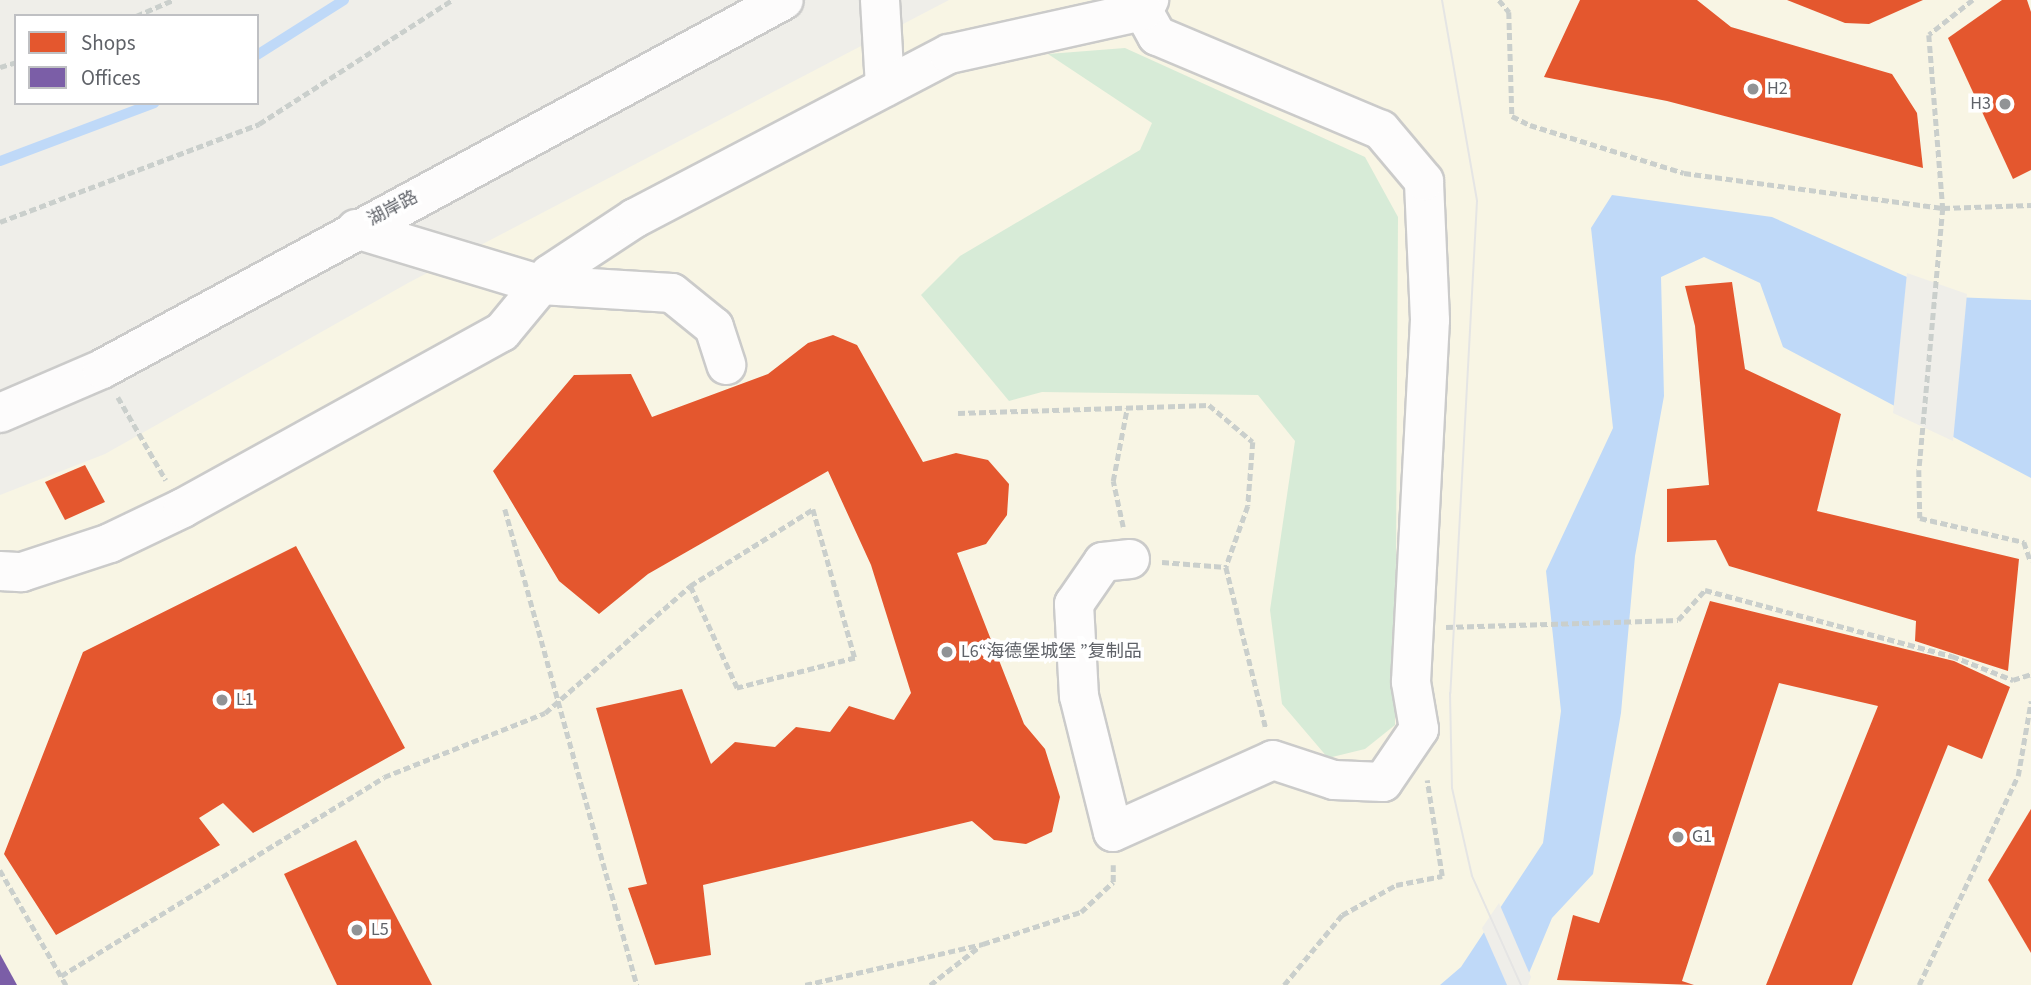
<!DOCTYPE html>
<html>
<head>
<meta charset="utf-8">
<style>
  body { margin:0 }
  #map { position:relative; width:2031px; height:985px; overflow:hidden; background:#efeee9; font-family:"Source Sans 3","Noto Sans SC",sans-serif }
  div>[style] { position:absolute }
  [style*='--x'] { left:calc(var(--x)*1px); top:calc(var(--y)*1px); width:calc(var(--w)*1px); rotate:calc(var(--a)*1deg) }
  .commercial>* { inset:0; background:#f8f5e4 }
  .green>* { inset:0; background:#d7ebd7 }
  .water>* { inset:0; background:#bfd9f8 }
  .pier>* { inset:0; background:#efeee9 }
  .shops>* { inset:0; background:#e4572e }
  .offices>* { inset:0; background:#7b5ea7 }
  .stream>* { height:10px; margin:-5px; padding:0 5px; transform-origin:5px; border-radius:5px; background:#bfd9f8 }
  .path>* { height:4.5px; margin-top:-2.25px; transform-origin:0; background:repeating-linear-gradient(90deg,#cacfcc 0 7px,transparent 0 10.5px) }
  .roads { filter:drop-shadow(2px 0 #cbcbca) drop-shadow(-2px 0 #cbcbca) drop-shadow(0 2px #cbcbca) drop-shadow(0 -2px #cbcbca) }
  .minor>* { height:38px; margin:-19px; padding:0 19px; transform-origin:19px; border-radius:19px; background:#fdfcfc }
  .tram>* { height:2px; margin:-1px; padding:0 1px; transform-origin:1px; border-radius:1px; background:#e5e5e4 }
  .dots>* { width:19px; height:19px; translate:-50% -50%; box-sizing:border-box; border:4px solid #fff; border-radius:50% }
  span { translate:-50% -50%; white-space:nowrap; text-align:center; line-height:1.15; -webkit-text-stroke:7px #fff; paint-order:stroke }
  .poi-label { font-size:18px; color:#5f6268 }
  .left { translate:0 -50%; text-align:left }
  .right { translate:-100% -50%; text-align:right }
  .street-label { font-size:18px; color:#5f6268 }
  .legend { position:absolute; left:14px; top:14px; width:245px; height:91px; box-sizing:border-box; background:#fff; border:2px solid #bfc0c3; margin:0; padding:9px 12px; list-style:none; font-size:21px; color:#5f6268 }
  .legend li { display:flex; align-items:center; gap:14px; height:35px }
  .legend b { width:35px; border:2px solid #bfc0c3 }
</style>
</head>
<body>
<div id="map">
  <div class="commercial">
    <i style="clip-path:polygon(949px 0,2031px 0,2031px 985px,0 985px,0 495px,105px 454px,408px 283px)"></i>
  </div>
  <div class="green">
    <i style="clip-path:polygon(1125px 48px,1365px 157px,1398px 217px,1395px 725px,1365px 749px,1328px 758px,1282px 704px,1270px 610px,1295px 441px,1258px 395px,1042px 392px,1009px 401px,921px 295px,960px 256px,1140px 150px,1152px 123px,1048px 54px)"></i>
  </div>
  <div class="water">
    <i style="clip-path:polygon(1612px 195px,1772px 217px,1952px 297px,2031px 300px,2031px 478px,1783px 347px,1760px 283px,1704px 257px,1661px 277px,1664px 396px,1635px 556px,1621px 713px,1593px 874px,1552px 918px,1524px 985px,1440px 985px,1461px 967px,1543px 843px,1561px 711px,1546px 571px,1613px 428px,1591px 228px)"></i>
  </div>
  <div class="pier">
    <i style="clip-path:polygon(1907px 273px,1967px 294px,1953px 441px,1893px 413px)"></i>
    <i style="clip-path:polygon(1499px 903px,1531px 977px,1528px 985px,1507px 985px,1482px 928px)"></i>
  </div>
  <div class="shops">
    <i style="clip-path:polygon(1580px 0,1697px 0,1731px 27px,1892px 74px,1917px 113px,1923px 168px,1667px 101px,1544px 77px)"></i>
    <i style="clip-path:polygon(1787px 0,1923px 0,1869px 24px,1845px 23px)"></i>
    <i style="clip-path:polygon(2002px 0,2027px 0,2031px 12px,2031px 170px,2013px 179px,1948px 38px)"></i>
    <i style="clip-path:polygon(1732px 282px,1745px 369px,1841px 414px,1817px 511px,2019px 559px,2008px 671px,1915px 641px,1916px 621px,1729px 566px,1716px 540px,1667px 542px,1667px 489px,1709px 485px,1695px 326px,1685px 286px)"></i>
    <i style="clip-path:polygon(833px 335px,857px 345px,923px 462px,956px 453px,988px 460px,1009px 484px,1007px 515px,986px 544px,957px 553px,1024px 724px,1045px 749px,1060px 797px,1052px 832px,1026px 844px,994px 840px,972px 821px,703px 885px,711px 955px,655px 965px,628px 888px,647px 884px,596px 708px,682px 689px,711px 764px,735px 742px,775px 747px,796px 727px,830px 732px,849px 706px,894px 720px,911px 693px,871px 565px,828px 471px,648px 574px,599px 614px,559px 581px,493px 471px,574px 375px,631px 374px,652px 417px,768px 374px,808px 343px)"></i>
    <i style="clip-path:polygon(85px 465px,105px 502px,65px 520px,45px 482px)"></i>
    <i style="clip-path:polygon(296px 546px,405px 748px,253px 833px,223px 803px,199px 818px,220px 845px,56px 935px,4px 854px,83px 652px)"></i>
    <i style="clip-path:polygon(1710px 601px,1954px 661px,2010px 687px,1982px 759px,1948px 745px,1852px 985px,1766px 985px,1878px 706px,1779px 683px,1682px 981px,1694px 985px,1557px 980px,1573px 915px,1599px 923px)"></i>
    <i style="clip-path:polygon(2031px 809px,2031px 953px,1988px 880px)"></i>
    <i style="clip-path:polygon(356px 840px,432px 985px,337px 985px,284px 874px)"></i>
  </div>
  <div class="offices">
    <i style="clip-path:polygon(0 954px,17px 985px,0 985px)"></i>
  </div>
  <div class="stream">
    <i style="--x:257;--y:55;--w:103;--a:-32.3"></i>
    <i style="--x:0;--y:161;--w:165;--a:-20.6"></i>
  </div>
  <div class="path">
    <i style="--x:1499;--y:0;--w:16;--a:50"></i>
    <i style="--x:1509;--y:12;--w:104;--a:88.3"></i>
    <i style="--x:1512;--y:116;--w:20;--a:27"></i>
    <i style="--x:1530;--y:125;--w:161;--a:17.3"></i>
    <i style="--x:1684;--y:173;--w:261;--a:7.7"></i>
    <i style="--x:1943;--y:208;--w:88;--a:-2"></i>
    <i style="--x:1973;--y:0;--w:56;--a:141.5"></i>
    <i style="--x:1929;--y:35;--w:174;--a:85.4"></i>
    <i style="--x:1943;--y:208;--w:263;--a:95.2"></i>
    <i style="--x:1919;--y:470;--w:48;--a:88.8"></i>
    <i style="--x:1920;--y:518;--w:107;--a:13"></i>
    <i style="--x:2024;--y:542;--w:21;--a:71"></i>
    <i style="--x:136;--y:16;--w:40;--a:-23.4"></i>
    <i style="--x:0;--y:67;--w:17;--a:-17"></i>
    <i style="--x:0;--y:222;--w:277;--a:-20.7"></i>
    <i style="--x:259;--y:124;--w:229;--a:-32.7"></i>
    <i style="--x:118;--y:397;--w:96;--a:60"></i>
    <i style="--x:958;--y:413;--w:251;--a:-1.8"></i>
    <i style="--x:1209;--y:405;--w:57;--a:40.1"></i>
    <i style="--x:1253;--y:442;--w:64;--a:94.5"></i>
    <i style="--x:1248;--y:506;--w:65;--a:109.8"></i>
    <i style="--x:1226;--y:567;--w:167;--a:76.1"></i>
    <i style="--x:505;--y:509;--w:494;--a:74.5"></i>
    <i style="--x:1123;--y:527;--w:47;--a:-102.3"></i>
    <i style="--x:1113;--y:481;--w:74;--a:-79.1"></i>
    <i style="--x:1162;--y:562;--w:64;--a:4.5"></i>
    <i style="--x:1446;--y:627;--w:232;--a:-1.7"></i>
    <i style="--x:1678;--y:620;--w:40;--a:-48"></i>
    <i style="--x:1705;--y:590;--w:256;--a:15"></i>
    <i style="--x:1952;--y:656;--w:66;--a:21.5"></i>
    <i style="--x:2013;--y:680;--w:19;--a:-18"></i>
    <i style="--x:0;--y:870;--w:133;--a:60.1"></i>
    <i style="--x:61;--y:976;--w:379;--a:-31.6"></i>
    <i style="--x:384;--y:777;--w:173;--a:-21.7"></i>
    <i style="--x:545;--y:713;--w:193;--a:-41.2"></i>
    <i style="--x:690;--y:586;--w:145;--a:-32"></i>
    <i style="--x:813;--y:509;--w:155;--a:74.3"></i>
    <i style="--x:855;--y:658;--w:122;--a:165.7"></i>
    <i style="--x:737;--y:688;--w:112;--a:-114.7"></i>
    <i style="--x:805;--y:985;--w:183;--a:-13"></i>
    <i style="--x:983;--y:944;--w:103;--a:-18.1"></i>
    <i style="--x:1081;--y:912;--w:44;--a:-43.2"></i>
    <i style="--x:1113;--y:882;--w:17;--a:-90"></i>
    <i style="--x:930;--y:985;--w:63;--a:-38"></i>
    <i style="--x:1284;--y:985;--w:91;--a:-50.4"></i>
    <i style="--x:1342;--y:915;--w:62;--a:-29.1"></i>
    <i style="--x:1396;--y:885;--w:47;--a:-11.1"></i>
    <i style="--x:1442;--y:876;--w:97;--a:-98.9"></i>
    <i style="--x:1919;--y:985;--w:231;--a:-64.7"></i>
    <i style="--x:2018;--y:776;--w:76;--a:-80.2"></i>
  </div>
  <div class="roads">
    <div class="minor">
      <i style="--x:880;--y:0;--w:87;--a:86.7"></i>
      <i style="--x:356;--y:229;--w:193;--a:16.8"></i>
      <i style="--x:541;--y:285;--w:131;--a:3.5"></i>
      <i style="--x:672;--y:293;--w:54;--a:39"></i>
      <i style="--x:714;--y:327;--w:40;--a:72"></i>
      <i style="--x:0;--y:413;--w:111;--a:-23.3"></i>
      <i style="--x:102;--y:369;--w:775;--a:-28.42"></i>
      <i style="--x:1130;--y:559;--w:27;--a:174"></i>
      <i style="--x:1103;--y:562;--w:51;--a:124.6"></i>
      <i style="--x:1074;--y:604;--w:92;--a:86.9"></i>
      <i style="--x:1079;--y:696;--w:140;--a:76"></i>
      <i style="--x:1113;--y:832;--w:175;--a:-24.2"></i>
      <i style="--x:1273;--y:760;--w:64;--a:18.2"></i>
      <i style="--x:1334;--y:780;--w:49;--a:2.3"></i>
      <i style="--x:1383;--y:782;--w:64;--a:-55.8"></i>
      <i style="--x:1419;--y:729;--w:48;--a:-99.7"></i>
      <i style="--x:1411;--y:682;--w:362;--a:-87"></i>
      <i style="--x:1430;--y:320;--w:139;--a:-92.5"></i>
      <i style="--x:1424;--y:181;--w:67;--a:-130.1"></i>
      <i style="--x:1381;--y:130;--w:243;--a:-157.2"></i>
      <i style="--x:1157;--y:36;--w:29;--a:-119"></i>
      <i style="--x:1143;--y:11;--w:13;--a:-61"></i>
      <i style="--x:0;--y:571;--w:22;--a:3"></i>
      <i style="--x:22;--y:572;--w:93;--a:-18.2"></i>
      <i style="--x:110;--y:543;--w:81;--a:-25.6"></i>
      <i style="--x:183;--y:508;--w:364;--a:-28.9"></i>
      <i style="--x:502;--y:332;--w:75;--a:-50.4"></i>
      <i style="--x:550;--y:274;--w:102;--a:-33.4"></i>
      <i style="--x:635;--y:218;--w:354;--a:-27.6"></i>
      <i style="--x:949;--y:54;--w:199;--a:-12.5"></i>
    </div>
  </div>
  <div class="tram">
    <i style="--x:1442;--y:0;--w:204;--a:80.1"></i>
    <i style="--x:1477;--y:201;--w:493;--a:93.1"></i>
    <i style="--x:1450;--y:693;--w:95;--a:88.8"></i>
    <i style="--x:1452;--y:788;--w:90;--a:77.2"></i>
    <i style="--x:1472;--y:876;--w:120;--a:65.8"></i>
  </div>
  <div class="dots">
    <i style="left:1753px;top:89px;background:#919395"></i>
    <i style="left:2005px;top:104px;background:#919395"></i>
    <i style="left:947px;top:652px;background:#919395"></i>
    <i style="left:222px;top:700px;background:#919395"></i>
    <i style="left:1678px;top:837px;background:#919395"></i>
    <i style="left:357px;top:930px;background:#919395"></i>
  </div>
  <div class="poi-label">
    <span class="left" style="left:1767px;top:89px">H2</span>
    <span class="right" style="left:1991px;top:104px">H3</span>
    <span class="left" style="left:961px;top:652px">L6“海德堡城堡 ”复制品</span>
    <span class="left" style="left:236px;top:700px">L1</span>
    <span class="left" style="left:1692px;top:837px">G1</span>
    <span class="left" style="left:371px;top:930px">L5</span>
  </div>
  <div class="street-label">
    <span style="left:393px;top:209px;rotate:-28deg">湖岸路</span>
  </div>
  <ul class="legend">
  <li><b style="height:19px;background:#e4572e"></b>Shops</li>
  <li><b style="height:19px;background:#7b5ea7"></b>Offices</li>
  </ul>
</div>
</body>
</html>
